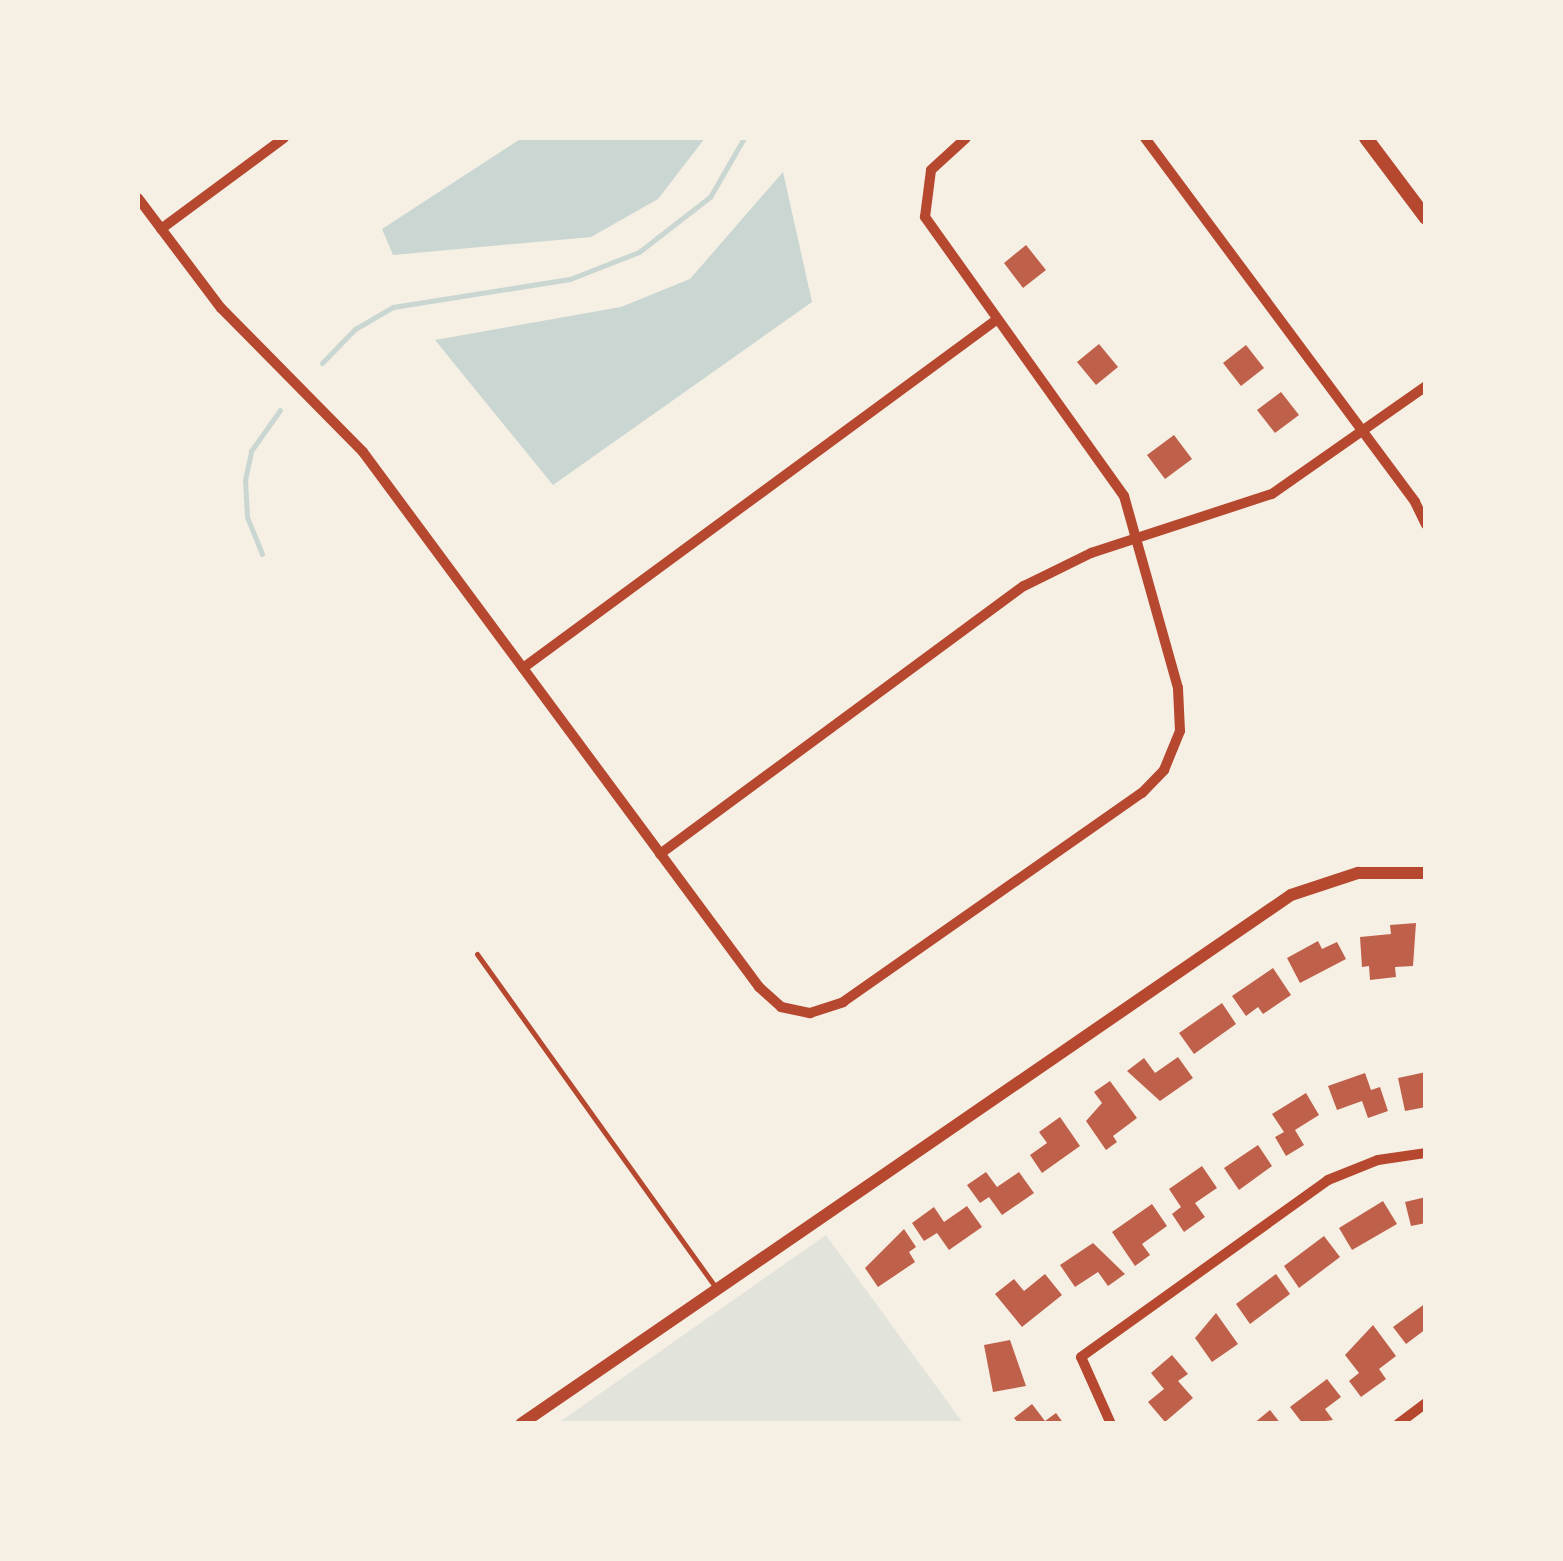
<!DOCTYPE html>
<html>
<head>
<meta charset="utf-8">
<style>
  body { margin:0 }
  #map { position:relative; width:1563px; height:1561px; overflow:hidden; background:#f6efe4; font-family:"Sofia Sans Condensed",sans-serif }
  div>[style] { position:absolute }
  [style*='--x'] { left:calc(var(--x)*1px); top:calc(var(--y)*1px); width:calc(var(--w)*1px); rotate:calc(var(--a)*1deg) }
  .green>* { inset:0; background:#e2e4dc }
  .water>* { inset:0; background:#c9d6d2 }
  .stream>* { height:5px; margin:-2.5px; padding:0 2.5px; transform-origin:2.5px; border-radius:2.5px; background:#c9d6d2 }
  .building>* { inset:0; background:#bf614a }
  .service>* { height:5px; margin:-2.5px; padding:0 2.5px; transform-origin:2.5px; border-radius:2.5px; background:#b5482f }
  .minor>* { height:10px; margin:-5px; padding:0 5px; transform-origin:5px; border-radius:5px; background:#b5482f }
  .tertiary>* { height:12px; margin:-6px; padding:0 6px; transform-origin:6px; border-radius:6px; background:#b5482f }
  .secondary>* { height:14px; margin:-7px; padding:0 7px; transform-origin:7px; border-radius:7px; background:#b5482f }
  span { translate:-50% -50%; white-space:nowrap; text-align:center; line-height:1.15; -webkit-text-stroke:9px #f6efe4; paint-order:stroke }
  .frame { position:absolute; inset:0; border:140px solid #f6efe4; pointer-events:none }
</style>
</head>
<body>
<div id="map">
  <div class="green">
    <i style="clip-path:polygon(826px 1235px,963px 1423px,558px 1423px)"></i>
  </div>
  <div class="water">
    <i style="clip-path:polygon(522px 138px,705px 138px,658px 199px,591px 237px,393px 255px,382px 229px)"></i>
    <i style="clip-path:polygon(783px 172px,812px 302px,553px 485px,435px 340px,621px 307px,690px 279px)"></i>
  </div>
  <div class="stream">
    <i style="--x:322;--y:363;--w:47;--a:-45.9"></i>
    <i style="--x:355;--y:329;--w:44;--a:-30.1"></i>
    <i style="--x:393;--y:307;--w:179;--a:-9"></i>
    <i style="--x:570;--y:279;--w:74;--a:-21.4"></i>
    <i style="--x:639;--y:252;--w:90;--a:-37.8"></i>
    <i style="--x:710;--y:197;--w:68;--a:-60"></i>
    <i style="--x:262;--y:554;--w:40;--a:-112"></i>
    <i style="--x:247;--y:517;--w:37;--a:-93"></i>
    <i style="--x:245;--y:480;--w:30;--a:-78"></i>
    <i style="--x:251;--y:451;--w:50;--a:-54.7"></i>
  </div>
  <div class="building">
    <i style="clip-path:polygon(1026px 245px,1046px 270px,1023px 288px,1004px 263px)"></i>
    <i style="clip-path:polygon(1099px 344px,1118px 367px,1096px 385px,1077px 362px)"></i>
    <i style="clip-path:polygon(1246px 345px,1264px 368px,1241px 386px,1223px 363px)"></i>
    <i style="clip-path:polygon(1281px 392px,1299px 415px,1275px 433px,1257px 410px)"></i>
    <i style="clip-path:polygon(1174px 435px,1192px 459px,1165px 479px,1147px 455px)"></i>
    <i style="clip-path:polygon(1416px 923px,1413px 966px,1395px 967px,1396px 977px,1370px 980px,1369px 966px,1362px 967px,1360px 937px,1391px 934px,1390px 925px)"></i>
    <i style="clip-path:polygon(1318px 941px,1322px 949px,1337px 942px,1346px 959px,1300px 983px,1287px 958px)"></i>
    <i style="clip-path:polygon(1273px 968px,1291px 995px,1263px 1014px,1258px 1007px,1246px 1016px,1232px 996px)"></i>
    <i style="clip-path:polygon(1222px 1003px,1236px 1024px,1194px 1054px,1179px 1033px)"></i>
    <i style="clip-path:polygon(1178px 1057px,1193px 1078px,1160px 1101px,1127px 1071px,1144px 1058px,1155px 1073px)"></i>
    <i style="clip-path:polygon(1426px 1072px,1426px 1107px,1405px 1111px,1398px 1078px)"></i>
    <i style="clip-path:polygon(1365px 1073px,1371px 1090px,1380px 1087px,1388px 1111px,1368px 1118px,1362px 1101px,1337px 1110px,1328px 1086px)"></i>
    <i style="clip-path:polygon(1110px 1081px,1137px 1118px,1113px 1136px,1117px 1142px,1106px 1150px,1086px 1121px,1102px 1103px,1094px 1092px)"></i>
    <i style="clip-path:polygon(1306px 1093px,1319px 1115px,1295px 1130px,1304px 1145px,1286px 1156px,1275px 1137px,1284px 1132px,1272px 1114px)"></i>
    <i style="clip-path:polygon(1060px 1117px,1080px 1146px,1042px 1173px,1030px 1155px,1047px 1143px,1039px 1132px)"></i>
    <i style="clip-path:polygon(1258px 1145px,1272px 1166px,1239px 1190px,1224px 1168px)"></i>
    <i style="clip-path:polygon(1202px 1166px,1217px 1188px,1195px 1203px,1205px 1217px,1184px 1232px,1172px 1214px,1181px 1207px,1169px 1189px)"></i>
    <i style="clip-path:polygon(986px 1172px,997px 1187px,1019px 1172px,1034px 1193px,1002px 1215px,989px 1197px,980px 1203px,967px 1185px)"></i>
    <i style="clip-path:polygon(1426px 1197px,1426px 1223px,1411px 1226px,1405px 1202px)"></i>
    <i style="clip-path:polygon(1383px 1201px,1397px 1224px,1352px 1250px,1339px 1228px)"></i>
    <i style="clip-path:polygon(1152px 1204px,1167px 1226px,1142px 1244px,1150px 1255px,1135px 1266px,1112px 1232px)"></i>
    <i style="clip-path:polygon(967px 1206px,982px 1227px,949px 1250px,937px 1233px,924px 1241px,912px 1223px,934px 1207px,944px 1222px)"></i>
    <i style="clip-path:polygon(904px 1229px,916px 1247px,909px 1252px,915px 1262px,878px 1287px,865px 1268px)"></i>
    <i style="clip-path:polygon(1324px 1236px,1340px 1257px,1299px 1288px,1284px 1266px)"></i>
    <i style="clip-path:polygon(1093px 1243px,1125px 1274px,1108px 1286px,1098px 1272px,1075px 1287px,1060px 1265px)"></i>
    <i style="clip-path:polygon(1045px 1274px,1062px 1295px,1022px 1327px,995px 1294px,1014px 1279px,1024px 1291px)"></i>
    <i style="clip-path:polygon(1276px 1274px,1290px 1294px,1250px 1324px,1236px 1304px)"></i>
    <i style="clip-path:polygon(1426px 1303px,1426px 1329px,1406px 1344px,1393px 1327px)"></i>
    <i style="clip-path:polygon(1216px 1313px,1238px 1344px,1212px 1362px,1195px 1338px)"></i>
    <i style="clip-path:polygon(1373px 1325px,1396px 1356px,1379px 1369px,1386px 1379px,1361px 1397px,1349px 1381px,1359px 1373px,1345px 1355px)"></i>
    <i style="clip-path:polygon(1010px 1340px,1026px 1386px,993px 1392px,984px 1345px)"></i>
    <i style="clip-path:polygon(1172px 1355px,1188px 1374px,1178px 1381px,1193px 1398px,1165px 1422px,1148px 1402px,1164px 1389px,1151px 1373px)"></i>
    <i style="clip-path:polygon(1327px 1379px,1341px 1397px,1325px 1409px,1333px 1420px,1303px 1424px,1290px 1407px)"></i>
    <i style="clip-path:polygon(1032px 1404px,1045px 1421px,1056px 1413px,1064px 1424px,1019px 1424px,1014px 1418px)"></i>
    <i style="clip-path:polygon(1270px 1410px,1281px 1424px,1253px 1424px)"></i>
  </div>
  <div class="service">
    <i style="--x:477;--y:954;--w:409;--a:54.4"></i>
  </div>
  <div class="minor">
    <i style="--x:1145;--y:138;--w:453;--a:53.4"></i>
    <i style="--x:1415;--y:502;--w:25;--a:64"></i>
    <i style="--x:138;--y:198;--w:138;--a:53"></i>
    <i style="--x:221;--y:308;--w:202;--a:45.4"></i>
    <i style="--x:363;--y:452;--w:666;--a:53.49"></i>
    <i style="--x:759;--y:987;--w:30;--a:42"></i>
    <i style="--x:781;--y:1007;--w:30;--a:12"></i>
    <i style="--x:810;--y:1013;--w:35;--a:-18"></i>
    <i style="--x:843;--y:1002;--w:365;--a:-35"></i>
    <i style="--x:1142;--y:793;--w:32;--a:-46"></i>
    <i style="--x:1164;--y:770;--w:42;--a:-67.7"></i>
    <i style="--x:1180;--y:731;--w:43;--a:-92.7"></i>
    <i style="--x:1178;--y:688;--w:199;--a:-105.7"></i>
    <i style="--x:1124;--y:496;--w:343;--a:-125.5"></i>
    <i style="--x:925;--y:217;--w:47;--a:-82.7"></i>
    <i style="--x:931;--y:170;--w:47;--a:-42.4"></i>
    <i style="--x:161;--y:229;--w:153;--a:-36.5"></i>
    <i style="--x:523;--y:668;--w:587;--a:-36.34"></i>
    <i style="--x:660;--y:854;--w:452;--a:-36.4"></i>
    <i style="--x:1024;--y:586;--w:75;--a:-26.2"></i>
    <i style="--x:1091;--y:553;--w:190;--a:-18.1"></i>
    <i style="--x:1272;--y:494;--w:188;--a:-35"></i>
    <i style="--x:1111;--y:1424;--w:73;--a:-114.1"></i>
    <i style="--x:1081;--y:1357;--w:304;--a:-35.6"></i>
    <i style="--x:1328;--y:1180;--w:54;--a:-21.8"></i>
    <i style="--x:1378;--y:1160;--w:49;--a:-8.3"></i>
    <i style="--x:1398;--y:1424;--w:35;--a:-37"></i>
  </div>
  <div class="tertiary">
    <i style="--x:521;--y:1424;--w:934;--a:-34.49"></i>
    <i style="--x:1291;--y:895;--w:71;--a:-18.2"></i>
    <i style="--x:1358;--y:873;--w:68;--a:0"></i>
  </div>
  <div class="secondary">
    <i style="--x:1366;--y:138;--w:100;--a:53.1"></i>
  </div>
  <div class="frame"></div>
</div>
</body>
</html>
